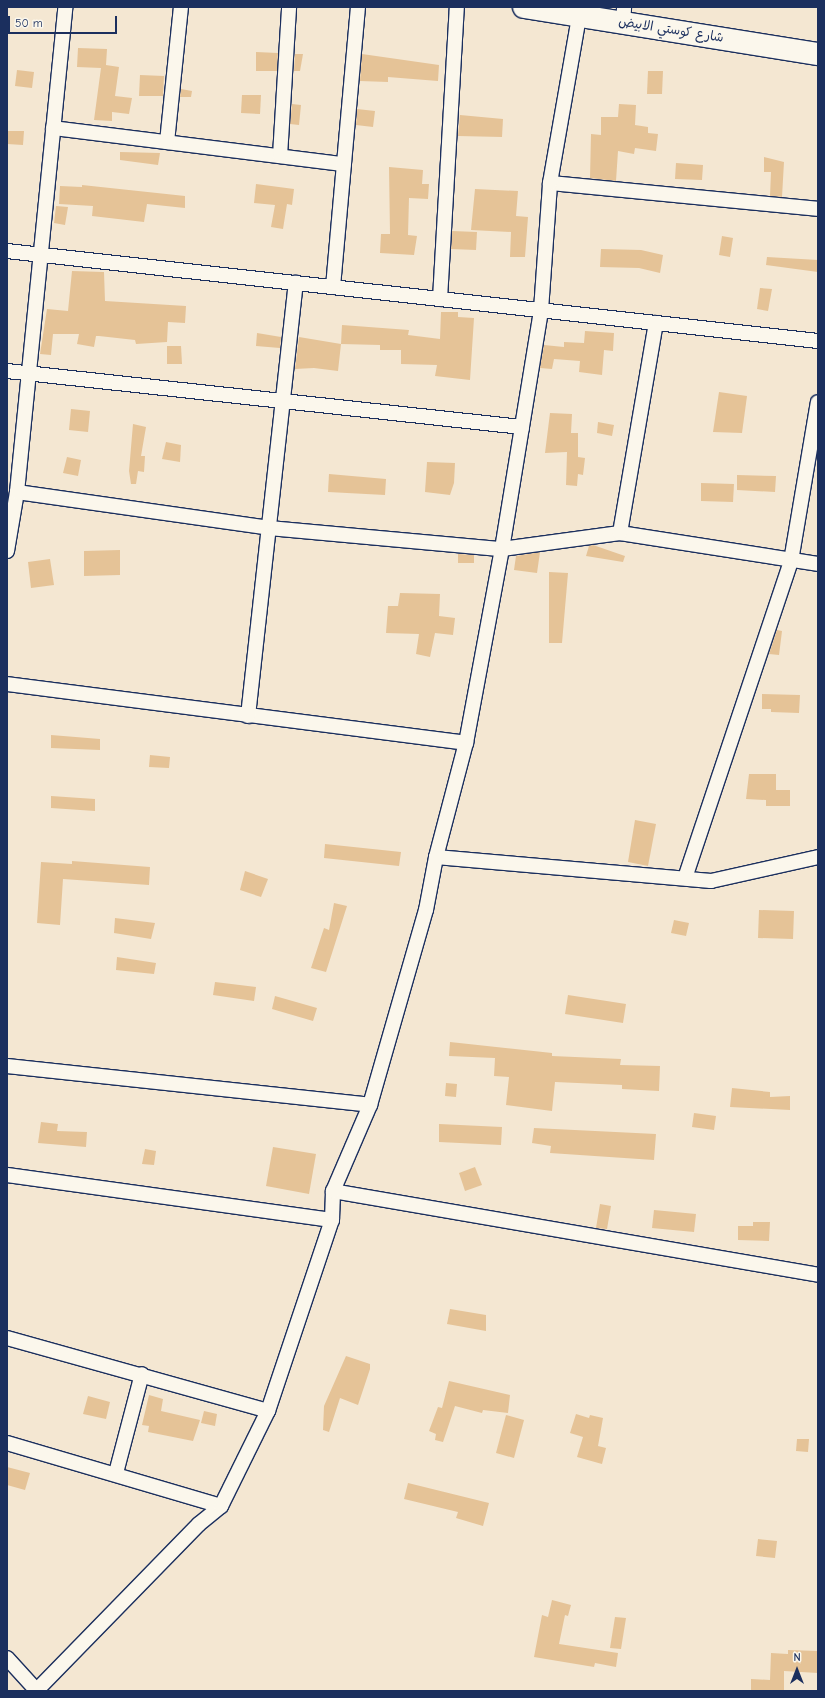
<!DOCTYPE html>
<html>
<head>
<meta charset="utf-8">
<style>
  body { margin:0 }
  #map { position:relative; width:825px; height:1698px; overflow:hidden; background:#f4e7d2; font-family:"Comic Neue","Playpen Sans Arabic",sans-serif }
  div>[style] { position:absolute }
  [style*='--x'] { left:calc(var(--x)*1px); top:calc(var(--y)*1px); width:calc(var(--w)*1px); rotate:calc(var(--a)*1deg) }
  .building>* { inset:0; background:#e5c397 }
  .roads { filter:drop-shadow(1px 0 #1b2f5e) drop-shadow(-1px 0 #1b2f5e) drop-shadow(0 1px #1b2f5e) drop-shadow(0 -1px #1b2f5e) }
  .street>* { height:14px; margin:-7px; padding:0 7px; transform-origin:7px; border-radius:7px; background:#fbf7ec }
  .highway>* { height:22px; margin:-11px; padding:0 11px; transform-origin:11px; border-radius:11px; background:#fbf7ec }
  span { translate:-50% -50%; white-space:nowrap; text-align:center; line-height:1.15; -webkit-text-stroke:3px #fbf7ec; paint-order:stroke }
  .street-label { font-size:13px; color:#1b2f5e }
  .frame { position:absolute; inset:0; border:8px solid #1b2f5e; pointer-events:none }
  .north { position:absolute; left:777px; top:1650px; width:40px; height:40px; -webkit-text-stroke:3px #fbf7ec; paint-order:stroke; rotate:0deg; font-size:11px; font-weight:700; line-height:16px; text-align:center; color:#1b2f5e }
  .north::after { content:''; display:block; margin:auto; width:14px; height:18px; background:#1b2f5e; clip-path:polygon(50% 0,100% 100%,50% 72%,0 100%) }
  .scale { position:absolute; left:8px; top:16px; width:109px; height:18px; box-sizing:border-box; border:2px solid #1b2f5e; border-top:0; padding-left:5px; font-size:12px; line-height:14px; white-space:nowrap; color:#1b2f5e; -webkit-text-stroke:3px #fbf7ec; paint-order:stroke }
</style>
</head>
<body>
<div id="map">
  <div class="building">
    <i style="clip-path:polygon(78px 48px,107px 49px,106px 65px,119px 67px,115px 96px,132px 98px,129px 114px,112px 112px,112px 121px,94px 120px,101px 68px,77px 67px)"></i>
    <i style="clip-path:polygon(256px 52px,278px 53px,277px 71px,256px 71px)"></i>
    <i style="clip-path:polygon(295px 54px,303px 54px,300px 71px,294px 71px)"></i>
    <i style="clip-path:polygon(362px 54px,439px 65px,438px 81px,388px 77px,388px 82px,360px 81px)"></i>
    <i style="clip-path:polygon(17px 70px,34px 72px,32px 88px,15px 86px)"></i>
    <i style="clip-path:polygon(648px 71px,663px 71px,662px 94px,647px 94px)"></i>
    <i style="clip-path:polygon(140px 75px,164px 76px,163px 96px,139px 96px)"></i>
    <i style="clip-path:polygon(181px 89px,192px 91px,191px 97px,180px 97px)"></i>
    <i style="clip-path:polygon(242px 95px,261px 95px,260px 114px,241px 113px)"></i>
    <i style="clip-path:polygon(292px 104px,301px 105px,299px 125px,290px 124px)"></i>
    <i style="clip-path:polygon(619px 104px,636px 105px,635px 125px,648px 127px,648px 133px,658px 134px,656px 151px,635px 148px,634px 154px,618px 151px,616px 181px,590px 178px,591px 134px,601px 135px,601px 117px,618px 117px)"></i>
    <i style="clip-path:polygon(357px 109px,375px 111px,373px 127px,356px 125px)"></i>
    <i style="clip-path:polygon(460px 115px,503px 119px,502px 137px,458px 136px)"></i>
    <i style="clip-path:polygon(7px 131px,24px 131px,23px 145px,7px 144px)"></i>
    <i style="clip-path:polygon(120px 152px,160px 153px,158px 165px,120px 160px)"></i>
    <i style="clip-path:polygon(764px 157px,784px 162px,782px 197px,770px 196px,771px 172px,764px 172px)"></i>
    <i style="clip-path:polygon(676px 163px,703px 165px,702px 180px,675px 179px)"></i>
    <i style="clip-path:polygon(389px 167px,423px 170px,422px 184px,429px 184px,428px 199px,409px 198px,408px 235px,417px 236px,414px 255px,380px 253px,381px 234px,390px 234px)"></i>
    <i style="clip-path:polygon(256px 184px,294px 189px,292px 205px,287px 204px,283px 229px,271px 227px,275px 205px,254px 203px)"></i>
    <i style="clip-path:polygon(82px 185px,185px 196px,185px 208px,147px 204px,144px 222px,92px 216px,93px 206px,59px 204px,60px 186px,82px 187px)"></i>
    <i style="clip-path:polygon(475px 189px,518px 191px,516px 216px,528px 217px,525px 257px,510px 257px,511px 232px,471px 230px)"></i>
    <i style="clip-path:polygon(56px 206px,68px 207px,65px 225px,54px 223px)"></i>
    <i style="clip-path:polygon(452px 231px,477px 232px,476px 250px,451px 249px)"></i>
    <i style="clip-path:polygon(722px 236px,733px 238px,730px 257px,719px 255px)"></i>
    <i style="clip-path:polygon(601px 249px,641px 250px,663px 255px,660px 273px,639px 268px,600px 267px)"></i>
    <i style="clip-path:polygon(767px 257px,818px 260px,818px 272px,766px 265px)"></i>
    <i style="clip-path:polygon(72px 271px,104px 272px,105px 301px,186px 306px,185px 323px,168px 322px,167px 342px,136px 344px,135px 340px,99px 336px,96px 336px,94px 347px,77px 344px,79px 334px,53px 334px,51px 355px,40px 354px,47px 309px,68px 311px)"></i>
    <i style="clip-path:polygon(760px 288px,772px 289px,768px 311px,757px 309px)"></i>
    <i style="clip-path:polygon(441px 312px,458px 312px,458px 317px,474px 318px,470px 380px,435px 376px,437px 365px,401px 364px,401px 350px,380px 350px,380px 345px,341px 344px,342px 325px,409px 330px,408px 335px,440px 339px)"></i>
    <i style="clip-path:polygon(585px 331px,614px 333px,613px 351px,604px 350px,602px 375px,579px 372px,580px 361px,554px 359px,552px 369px,540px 368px,544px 345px,564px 347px,564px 342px,584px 343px)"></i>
    <i style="clip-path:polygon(257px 333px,281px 337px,280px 348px,256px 346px)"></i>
    <i style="clip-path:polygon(299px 337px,341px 344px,338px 371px,314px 368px,295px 369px)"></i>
    <i style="clip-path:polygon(167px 346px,181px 346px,182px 364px,167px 364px)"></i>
    <i style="clip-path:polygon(719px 392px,747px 396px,742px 433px,713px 432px)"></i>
    <i style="clip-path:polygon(71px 409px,90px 411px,88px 432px,69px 430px)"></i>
    <i style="clip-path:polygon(550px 413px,572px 414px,571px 433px,578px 433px,578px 457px,585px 458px,583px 475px,578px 474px,577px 486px,566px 485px,567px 452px,545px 453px)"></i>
    <i style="clip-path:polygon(598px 422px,614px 425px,612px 436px,597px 433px)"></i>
    <i style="clip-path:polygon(133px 424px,146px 427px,141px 456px,145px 456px,144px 472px,138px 471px,136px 484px,131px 484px,129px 471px)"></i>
    <i style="clip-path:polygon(166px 442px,181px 445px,180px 462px,162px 459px)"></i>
    <i style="clip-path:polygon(67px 457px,81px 460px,78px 476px,63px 473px)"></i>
    <i style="clip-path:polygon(427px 462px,455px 463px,454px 483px,450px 495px,425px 492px)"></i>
    <i style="clip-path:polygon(329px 474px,386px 479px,385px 495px,328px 492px)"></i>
    <i style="clip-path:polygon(737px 475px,776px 476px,775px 492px,737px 490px)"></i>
    <i style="clip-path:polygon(701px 483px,734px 484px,733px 502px,701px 501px)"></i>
    <i style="clip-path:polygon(593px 545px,625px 556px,623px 562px,586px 556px,589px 546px)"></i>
    <i style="clip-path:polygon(120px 550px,120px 575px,84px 576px,84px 551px)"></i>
    <i style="clip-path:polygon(540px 552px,537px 573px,514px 570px,516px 556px)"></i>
    <i style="clip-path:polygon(458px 554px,474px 555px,474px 563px,458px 563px)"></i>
    <i style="clip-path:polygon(50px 559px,54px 585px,31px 588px,28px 562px)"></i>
    <i style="clip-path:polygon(549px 572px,568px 573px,562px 643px,549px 643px)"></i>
    <i style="clip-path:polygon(400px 593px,440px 594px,439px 616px,455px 618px,453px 635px,435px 633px,430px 657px,416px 654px,419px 634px,386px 633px,388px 606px,398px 606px)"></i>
    <i style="clip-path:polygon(777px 630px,782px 631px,779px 655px,769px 654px)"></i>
    <i style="clip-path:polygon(762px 694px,800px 695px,799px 713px,771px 712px,771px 709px,762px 709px)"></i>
    <i style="clip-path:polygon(51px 735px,100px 739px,100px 750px,51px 748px)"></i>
    <i style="clip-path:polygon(150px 755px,170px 757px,169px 768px,149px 767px)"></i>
    <i style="clip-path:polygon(749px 774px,776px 774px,776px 790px,790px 790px,790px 806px,766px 806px,766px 800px,746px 799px)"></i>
    <i style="clip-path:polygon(51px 796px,95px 799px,95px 811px,51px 808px)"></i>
    <i style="clip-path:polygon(635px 820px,656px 824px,648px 866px,628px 862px)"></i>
    <i style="clip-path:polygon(325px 844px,401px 852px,399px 866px,324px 858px)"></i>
    <i style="clip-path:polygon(72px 861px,150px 867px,149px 885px,63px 879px,60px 925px,37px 923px,41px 862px,72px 864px)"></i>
    <i style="clip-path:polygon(245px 871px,268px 879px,261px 897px,240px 890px)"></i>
    <i style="clip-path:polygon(334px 903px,347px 906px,326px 972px,311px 968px,324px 928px,329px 930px)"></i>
    <i style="clip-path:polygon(759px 910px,794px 911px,793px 939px,758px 938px)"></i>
    <i style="clip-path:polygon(115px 918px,155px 923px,151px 939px,114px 933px)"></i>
    <i style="clip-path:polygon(674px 920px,689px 923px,686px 936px,671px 933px)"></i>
    <i style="clip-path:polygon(117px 957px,156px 963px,154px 974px,116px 970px)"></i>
    <i style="clip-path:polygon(215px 982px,256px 987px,254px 1001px,213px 995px)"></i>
    <i style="clip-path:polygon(568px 995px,626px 1004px,623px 1023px,565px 1014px)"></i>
    <i style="clip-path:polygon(275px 996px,317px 1008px,313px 1021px,272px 1009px)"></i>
    <i style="clip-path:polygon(450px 1042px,552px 1053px,552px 1056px,621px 1059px,620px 1065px,660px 1066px,659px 1091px,622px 1089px,622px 1085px,555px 1082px,552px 1111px,506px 1105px,509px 1077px,494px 1076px,495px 1058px,449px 1056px)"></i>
    <i style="clip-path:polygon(446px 1083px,457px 1084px,456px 1097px,445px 1096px)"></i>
    <i style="clip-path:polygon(732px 1088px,770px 1092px,770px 1097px,790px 1096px,790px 1110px,730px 1107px)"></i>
    <i style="clip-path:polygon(694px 1113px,716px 1116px,714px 1130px,692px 1127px)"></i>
    <i style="clip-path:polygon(41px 1122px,58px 1124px,57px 1131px,87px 1132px,86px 1147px,38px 1143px)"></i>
    <i style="clip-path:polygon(439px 1124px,502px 1127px,501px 1145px,439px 1142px)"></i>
    <i style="clip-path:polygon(534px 1128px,656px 1134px,654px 1160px,550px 1153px,551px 1146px,532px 1143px)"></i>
    <i style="clip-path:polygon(273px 1147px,316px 1154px,309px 1194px,266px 1186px)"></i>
    <i style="clip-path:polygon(145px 1149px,156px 1151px,154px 1165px,142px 1164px)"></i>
    <i style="clip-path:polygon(475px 1167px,482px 1185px,465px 1191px,459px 1173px)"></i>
    <i style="clip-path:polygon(600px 1204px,611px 1206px,607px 1229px,596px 1228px)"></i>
    <i style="clip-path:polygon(654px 1210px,696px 1214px,694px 1232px,652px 1228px)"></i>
    <i style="clip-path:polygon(753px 1222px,770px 1222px,769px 1241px,738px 1240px,738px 1226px,753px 1226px)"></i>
    <i style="clip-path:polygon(450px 1309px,486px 1315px,486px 1331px,447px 1324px)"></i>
    <i style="clip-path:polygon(346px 1356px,370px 1364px,370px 1369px,358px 1405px,340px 1398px,329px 1432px,323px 1430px,324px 1406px)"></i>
    <i style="clip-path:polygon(449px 1381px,510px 1395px,508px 1413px,483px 1410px,482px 1413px,455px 1406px,443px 1442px,435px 1440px,436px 1434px,429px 1431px,438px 1407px,442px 1408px)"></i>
    <i style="clip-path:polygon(149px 1395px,163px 1399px,161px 1411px,200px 1420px,193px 1441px,148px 1432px,149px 1426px,142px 1425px)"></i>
    <i style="clip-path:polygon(88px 1396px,110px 1402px,106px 1419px,83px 1414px)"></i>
    <i style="clip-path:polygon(204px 1411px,217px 1414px,215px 1426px,201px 1423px)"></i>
    <i style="clip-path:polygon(576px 1414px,589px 1418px,590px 1415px,603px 1418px,598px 1446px,606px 1448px,602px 1464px,577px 1457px,583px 1437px,570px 1433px)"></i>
    <i style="clip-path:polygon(506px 1415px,524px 1420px,514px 1458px,496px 1453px)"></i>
    <i style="clip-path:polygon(797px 1439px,809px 1439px,808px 1452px,796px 1451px)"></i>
    <i style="clip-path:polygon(7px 1467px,30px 1473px,25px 1490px,7px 1485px)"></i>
    <i style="clip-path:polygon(408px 1483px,489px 1503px,483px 1526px,456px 1518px,458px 1512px,404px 1499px)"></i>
    <i style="clip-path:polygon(758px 1539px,777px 1541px,775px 1558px,756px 1556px)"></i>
    <i style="clip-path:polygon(552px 1600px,571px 1605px,568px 1616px,565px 1615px,559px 1644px,618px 1653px,616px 1667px,595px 1663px,594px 1667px,534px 1657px,542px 1615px,548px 1617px)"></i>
    <i style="clip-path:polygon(615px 1617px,626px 1618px,621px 1649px,610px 1648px)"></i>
    <i style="clip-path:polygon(788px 1650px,818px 1651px,818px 1673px,784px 1671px,784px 1691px,751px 1691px,751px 1679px,770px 1680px,771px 1653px,788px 1654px)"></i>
  </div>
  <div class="roads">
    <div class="street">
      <i style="--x:623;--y:23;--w:16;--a:-86"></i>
      <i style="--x:53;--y:128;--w:293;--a:7.1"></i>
      <i style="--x:167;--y:142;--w:136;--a:-84.1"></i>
      <i style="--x:280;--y:156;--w:149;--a:-86.5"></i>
      <i style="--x:550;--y:183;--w:269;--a:5.5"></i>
      <i style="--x:7;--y:251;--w:816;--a:6.33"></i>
      <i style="--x:333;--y:287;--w:281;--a:-84.9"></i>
      <i style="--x:440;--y:299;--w:292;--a:-86.7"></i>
      <i style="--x:7;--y:371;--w:518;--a:6.21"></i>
      <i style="--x:17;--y:492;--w:255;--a:8.1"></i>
      <i style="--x:269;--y:528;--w:234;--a:5.2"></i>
      <i style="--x:502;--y:549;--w:119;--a:-7.7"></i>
      <i style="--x:620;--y:533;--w:200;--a:8.9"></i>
      <i style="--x:620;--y:533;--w:213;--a:-80.3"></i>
      <i style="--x:7;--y:551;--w:60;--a:-80.4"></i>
      <i style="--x:17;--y:492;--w:487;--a:-84.3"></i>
      <i style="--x:7;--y:684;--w:463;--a:7.3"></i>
      <i style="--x:248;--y:716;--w:436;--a:-83.7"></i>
      <i style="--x:436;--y:857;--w:276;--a:5"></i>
      <i style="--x:711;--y:881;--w:110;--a:-12.6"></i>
      <i style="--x:685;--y:878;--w:334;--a:-71.5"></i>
      <i style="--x:791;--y:561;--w:161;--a:-80.4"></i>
      <i style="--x:7;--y:1066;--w:365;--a:6.1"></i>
      <i style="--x:7;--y:1175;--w:328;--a:7.9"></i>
      <i style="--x:333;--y:1191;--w:492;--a:9.8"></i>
      <i style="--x:7;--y:1338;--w:271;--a:15.6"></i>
      <i style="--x:7;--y:1443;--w:223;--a:16.4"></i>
      <i style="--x:116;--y:1473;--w:102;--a:-75.3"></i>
      <i style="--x:7;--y:1658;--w:45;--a:47.7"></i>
      <i style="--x:36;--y:1691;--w:233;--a:-45.7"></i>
      <i style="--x:199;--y:1524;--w:28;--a:-39"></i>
      <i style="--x:221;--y:1506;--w:106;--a:-63.7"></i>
      <i style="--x:268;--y:1411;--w:201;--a:-71.5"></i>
      <i style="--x:332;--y:1220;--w:29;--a:-88"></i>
      <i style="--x:333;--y:1191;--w:94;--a:-66.7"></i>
      <i style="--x:370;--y:1105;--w:203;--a:-74"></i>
      <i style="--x:426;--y:910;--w:54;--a:-79.3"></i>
      <i style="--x:436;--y:857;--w:118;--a:-75.3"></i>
      <i style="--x:466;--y:743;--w:197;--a:-79.5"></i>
      <i style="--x:502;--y:549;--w:242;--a:-80.7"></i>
      <i style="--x:541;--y:310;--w:127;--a:-85.9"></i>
      <i style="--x:550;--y:183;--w:169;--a:-80.1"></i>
    </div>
    <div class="highway">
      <i style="--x:524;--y:7;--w:298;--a:9.1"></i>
    </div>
  </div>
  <div class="street-label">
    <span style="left:671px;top:30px;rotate:9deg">شارع كوستي الابيض</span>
  </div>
  <div class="frame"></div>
  <div class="north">N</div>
  <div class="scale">50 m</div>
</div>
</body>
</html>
